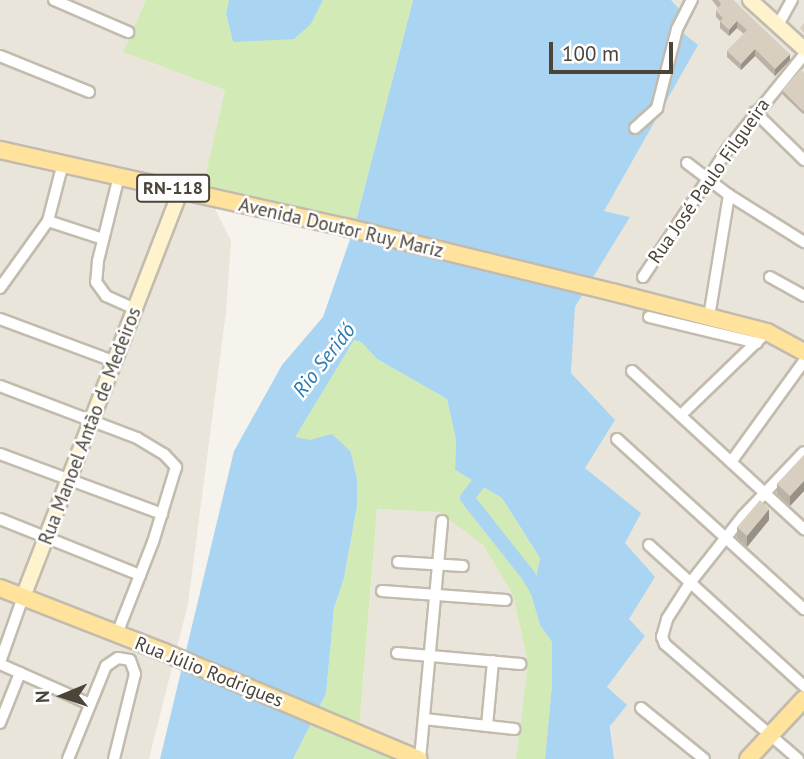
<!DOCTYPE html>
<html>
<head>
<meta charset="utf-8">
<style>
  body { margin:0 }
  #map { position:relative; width:804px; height:759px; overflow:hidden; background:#f6f3ec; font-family:"PT Sans",sans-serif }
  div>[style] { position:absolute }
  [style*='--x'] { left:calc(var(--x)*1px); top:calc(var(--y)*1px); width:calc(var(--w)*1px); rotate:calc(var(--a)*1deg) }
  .residential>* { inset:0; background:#eae5da }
  .green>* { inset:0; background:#d2eab5 }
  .water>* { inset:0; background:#a9d4f2 }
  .river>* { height:14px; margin:-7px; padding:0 7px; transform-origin:7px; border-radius:7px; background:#a9d4f2 }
  .roads { filter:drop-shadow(2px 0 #c2bbae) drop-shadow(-2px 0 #c2bbae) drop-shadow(0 2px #c2bbae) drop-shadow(0 -2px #c2bbae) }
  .street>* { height:10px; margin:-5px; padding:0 5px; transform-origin:5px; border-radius:5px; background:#fff }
  .secondary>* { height:14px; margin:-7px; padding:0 7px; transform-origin:7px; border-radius:7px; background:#fff3cd }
  .primary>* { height:16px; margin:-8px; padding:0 8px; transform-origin:8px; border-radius:8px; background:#ffe39c }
  .wall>* { inset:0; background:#bab2a6 }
  .shaded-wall>* { inset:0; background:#979187 }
  .building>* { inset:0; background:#d8cfc1 }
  span { translate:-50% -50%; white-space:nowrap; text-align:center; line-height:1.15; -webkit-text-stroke:5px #fff; paint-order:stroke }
  .shield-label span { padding:2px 5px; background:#fff; border:2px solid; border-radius:5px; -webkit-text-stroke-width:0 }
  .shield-label { font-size:18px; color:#4b4439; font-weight:700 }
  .street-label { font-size:19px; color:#4b4439 }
  .water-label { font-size:21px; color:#2e7ab2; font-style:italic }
  .north { position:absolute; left:28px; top:661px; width:70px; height:70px; -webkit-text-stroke:5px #fff; paint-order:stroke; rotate:268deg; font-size:19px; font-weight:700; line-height:28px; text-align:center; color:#4b4439 }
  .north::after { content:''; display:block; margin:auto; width:24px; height:32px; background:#4b4439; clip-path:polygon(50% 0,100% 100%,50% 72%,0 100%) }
  .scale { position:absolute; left:549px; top:42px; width:124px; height:32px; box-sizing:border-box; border:4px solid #4b4439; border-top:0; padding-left:9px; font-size:21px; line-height:24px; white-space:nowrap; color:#4b4439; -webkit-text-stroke:5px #fff; paint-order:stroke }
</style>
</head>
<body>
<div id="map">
  <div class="residential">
    <i style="clip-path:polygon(0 0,146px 0,123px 52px,225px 90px,204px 187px,231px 241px,226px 312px,188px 604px,149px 759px,0 759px)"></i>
    <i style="clip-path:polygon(671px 0,804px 0,804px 759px,614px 759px,607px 687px,645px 636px,629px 619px,625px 543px,640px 512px,585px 468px,571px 373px,575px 307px,630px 217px,603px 211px,672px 23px,681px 11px)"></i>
    <i style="clip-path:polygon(377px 509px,439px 512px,483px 545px,513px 595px,528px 663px,516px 759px,422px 759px,359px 730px)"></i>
  </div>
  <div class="green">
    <i style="clip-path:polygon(146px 0,229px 0,226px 15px,233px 42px,311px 24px,323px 0,413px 0,355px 225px,203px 187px,225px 90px,123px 52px)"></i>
    <i style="clip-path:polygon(354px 340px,361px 342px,377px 359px,447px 399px,456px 440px,455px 470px,502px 498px,540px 558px,532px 598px,540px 625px,552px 642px,552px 685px,545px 759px,516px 759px,528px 663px,513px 595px,483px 545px,439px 512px,377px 509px,359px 729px,422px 759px,293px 759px,326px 694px,334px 608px,344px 578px,357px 506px,357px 479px,351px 452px,294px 437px)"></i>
  </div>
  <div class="water">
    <i style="clip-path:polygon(229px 0,323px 0,311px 24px,294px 39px,233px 42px,226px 14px)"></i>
    <i style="clip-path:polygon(413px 0,671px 0,681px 11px,672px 24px,698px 45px,604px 211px,630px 217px,575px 307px,571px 373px,615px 420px,585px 468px,641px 513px,625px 543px,655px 577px,629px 619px,645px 636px,607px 687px,627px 705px,610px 726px,614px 759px,545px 759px,552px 685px,552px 642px,540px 625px,532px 598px,540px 558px,502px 498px,455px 470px,456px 440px,447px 399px,377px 359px,361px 342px,354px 340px,295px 437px,310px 440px,332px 434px,351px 452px,357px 479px,357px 506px,344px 578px,334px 608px,326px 694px,293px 759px,160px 759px,234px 451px,282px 365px,323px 317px,355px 225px)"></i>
  </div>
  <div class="river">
    <i style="--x:485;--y:470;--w:3;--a:72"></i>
    <i style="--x:486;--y:473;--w:31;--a:127"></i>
    <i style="--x:467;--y:498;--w:98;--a:51.6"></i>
    <i style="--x:528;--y:575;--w:32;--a:60"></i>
  </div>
  <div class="roads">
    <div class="street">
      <i style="--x:54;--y:0;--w:81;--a:23.4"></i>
      <i style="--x:778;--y:25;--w:29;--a:-61"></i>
      <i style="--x:0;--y:56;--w:96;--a:22"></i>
      <i style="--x:755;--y:112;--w:69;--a:44.4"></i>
      <i style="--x:635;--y:128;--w:30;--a:-42"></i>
      <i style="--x:657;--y:108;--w:81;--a:-75.8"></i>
      <i style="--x:677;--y:29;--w:33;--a:-63"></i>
      <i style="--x:687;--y:163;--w:53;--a:37.3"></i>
      <i style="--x:729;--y:195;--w:89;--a:32.1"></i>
      <i style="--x:119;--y:176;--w:88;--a:103.9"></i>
      <i style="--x:98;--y:261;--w:21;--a:95"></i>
      <i style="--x:96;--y:282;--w:17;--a:54"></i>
      <i style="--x:106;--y:296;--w:32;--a:24"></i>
      <i style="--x:48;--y:221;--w:58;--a:18.1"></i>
      <i style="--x:643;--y:277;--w:152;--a:-56.5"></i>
      <i style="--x:727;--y:150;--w:122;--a:-51"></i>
      <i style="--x:770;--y:277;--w:39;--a:29"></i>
      <i style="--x:0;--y:288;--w:82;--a:-54.4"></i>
      <i style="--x:48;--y:221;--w:60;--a:-75.5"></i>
      <i style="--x:649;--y:317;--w:111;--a:13.5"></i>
      <i style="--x:709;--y:317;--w:124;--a:-80.7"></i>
      <i style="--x:0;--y:319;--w:121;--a:20.4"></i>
      <i style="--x:632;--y:371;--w:234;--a:42.6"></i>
      <i style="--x:0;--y:386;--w:147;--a:20.8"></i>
      <i style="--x:137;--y:438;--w:31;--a:31"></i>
      <i style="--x:164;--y:454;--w:18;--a:47"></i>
      <i style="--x:176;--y:467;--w:78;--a:107"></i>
      <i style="--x:153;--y:542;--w:99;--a:111.4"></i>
      <i style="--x:681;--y:415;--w:120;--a:-44"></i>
      <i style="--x:617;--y:439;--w:253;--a:42.3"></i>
      <i style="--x:0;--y:454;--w:173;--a:20.3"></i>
      <i style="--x:731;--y:462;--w:125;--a:-54.1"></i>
      <i style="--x:0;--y:519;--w:151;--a:21.8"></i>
      <i style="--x:649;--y:545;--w:210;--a:42.3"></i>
      <i style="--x:398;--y:562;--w:65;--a:3.5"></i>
      <i style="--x:382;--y:591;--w:124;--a:4.2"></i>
      <i style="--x:397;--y:653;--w:124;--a:5.1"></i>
      <i style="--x:0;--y:662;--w:69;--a:-70.5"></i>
      <i style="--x:0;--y:664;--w:98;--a:24"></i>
      <i style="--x:641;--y:708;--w:81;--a:39"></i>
      <i style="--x:424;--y:719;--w:91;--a:6.3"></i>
      <i style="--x:0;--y:723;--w:54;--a:-68.2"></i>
      <i style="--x:487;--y:726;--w:65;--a:-84.7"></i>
      <i style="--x:68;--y:759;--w:100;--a:-67.8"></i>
      <i style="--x:106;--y:666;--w:14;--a:-34"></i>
      <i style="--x:118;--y:658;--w:12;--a:9"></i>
      <i style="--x:130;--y:660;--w:15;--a:70"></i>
      <i style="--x:135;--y:674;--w:88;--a:103.9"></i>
      <i style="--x:420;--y:759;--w:239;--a:-84.7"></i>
      <i style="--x:798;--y:759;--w:176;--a:-139.2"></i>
      <i style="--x:665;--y:644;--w:8;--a:-113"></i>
      <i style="--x:662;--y:637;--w:19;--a:-74"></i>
      <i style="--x:667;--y:619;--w:43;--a:-57.4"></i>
      <i style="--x:690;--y:583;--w:85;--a:-51.7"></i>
      <i style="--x:743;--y:516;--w:88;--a:-46.4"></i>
    </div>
    <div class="secondary">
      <i style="--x:750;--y:0;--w:73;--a:42.2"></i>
      <i style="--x:23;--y:597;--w:437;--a:-68.8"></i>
    </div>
    <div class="primary">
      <i style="--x:0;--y:150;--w:353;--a:12.6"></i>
      <i style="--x:345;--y:227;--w:275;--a:13.7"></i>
      <i style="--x:612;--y:292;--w:160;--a:14.5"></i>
      <i style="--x:767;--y:332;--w:42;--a:28.4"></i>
      <i style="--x:0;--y:588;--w:176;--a:21.3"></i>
      <i style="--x:164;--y:652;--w:276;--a:22.8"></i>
      <i style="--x:748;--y:759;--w:82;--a:-47"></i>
    </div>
  </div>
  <div class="wall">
    <i style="clip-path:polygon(712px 0,733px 0,790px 60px,775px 76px,755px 56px,741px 70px,727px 57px,727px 51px,744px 34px,737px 28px,729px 36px,720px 28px,720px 21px,716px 17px,716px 11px,718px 8px)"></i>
    <i style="clip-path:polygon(804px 73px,804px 113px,803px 114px,782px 94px,782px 90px)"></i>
    <i style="clip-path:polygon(804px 455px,804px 491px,790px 506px,777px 494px,777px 484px)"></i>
    <i style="clip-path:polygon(769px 520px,747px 547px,737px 538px,737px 527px)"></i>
  </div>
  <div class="shaded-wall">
    <i style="clip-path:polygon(737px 21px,737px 28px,729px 36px,729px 30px)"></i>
    <i style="clip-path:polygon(755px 49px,755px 56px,741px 70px,741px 64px)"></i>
    <i style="clip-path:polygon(790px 54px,790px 60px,775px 76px,775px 69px)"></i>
    <i style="clip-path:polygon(804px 481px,804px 491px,790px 506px,790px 496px)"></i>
    <i style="clip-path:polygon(769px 509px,769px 520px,747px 547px,747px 536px)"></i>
  </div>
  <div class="building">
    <i style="clip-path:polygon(718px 0,733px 0,790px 54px,775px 69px,755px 49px,741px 64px,727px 51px,747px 30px,737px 21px,729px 30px,720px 21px,723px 18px,716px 11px,721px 4px)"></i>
    <i style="clip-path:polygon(804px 23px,804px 33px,800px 28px)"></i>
    <i style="clip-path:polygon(801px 69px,804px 73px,804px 110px,803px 111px,782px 90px)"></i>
    <i style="clip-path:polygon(804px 455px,804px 481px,790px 496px,777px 484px)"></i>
    <i style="clip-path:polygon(760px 500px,769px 509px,747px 536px,737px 527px)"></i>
  </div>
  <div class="shield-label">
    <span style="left:173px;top:188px">RN-118</span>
  </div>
  <div class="street-label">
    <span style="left:709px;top:181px;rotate:-55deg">Rua José Paulo Filgueira</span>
    <span style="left:341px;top:228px;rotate:13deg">Avenida Doutor Ruy Mariz</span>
    <span style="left:90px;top:426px;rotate:-69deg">Rua Manoel Antão de Medeiros</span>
    <span style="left:209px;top:672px;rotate:22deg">Rua Júlio Rodrigues</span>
  </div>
  <div class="water-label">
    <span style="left:324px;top:360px;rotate:-52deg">Rio Seridó</span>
  </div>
  <div class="north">N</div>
  <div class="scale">100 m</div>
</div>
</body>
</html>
